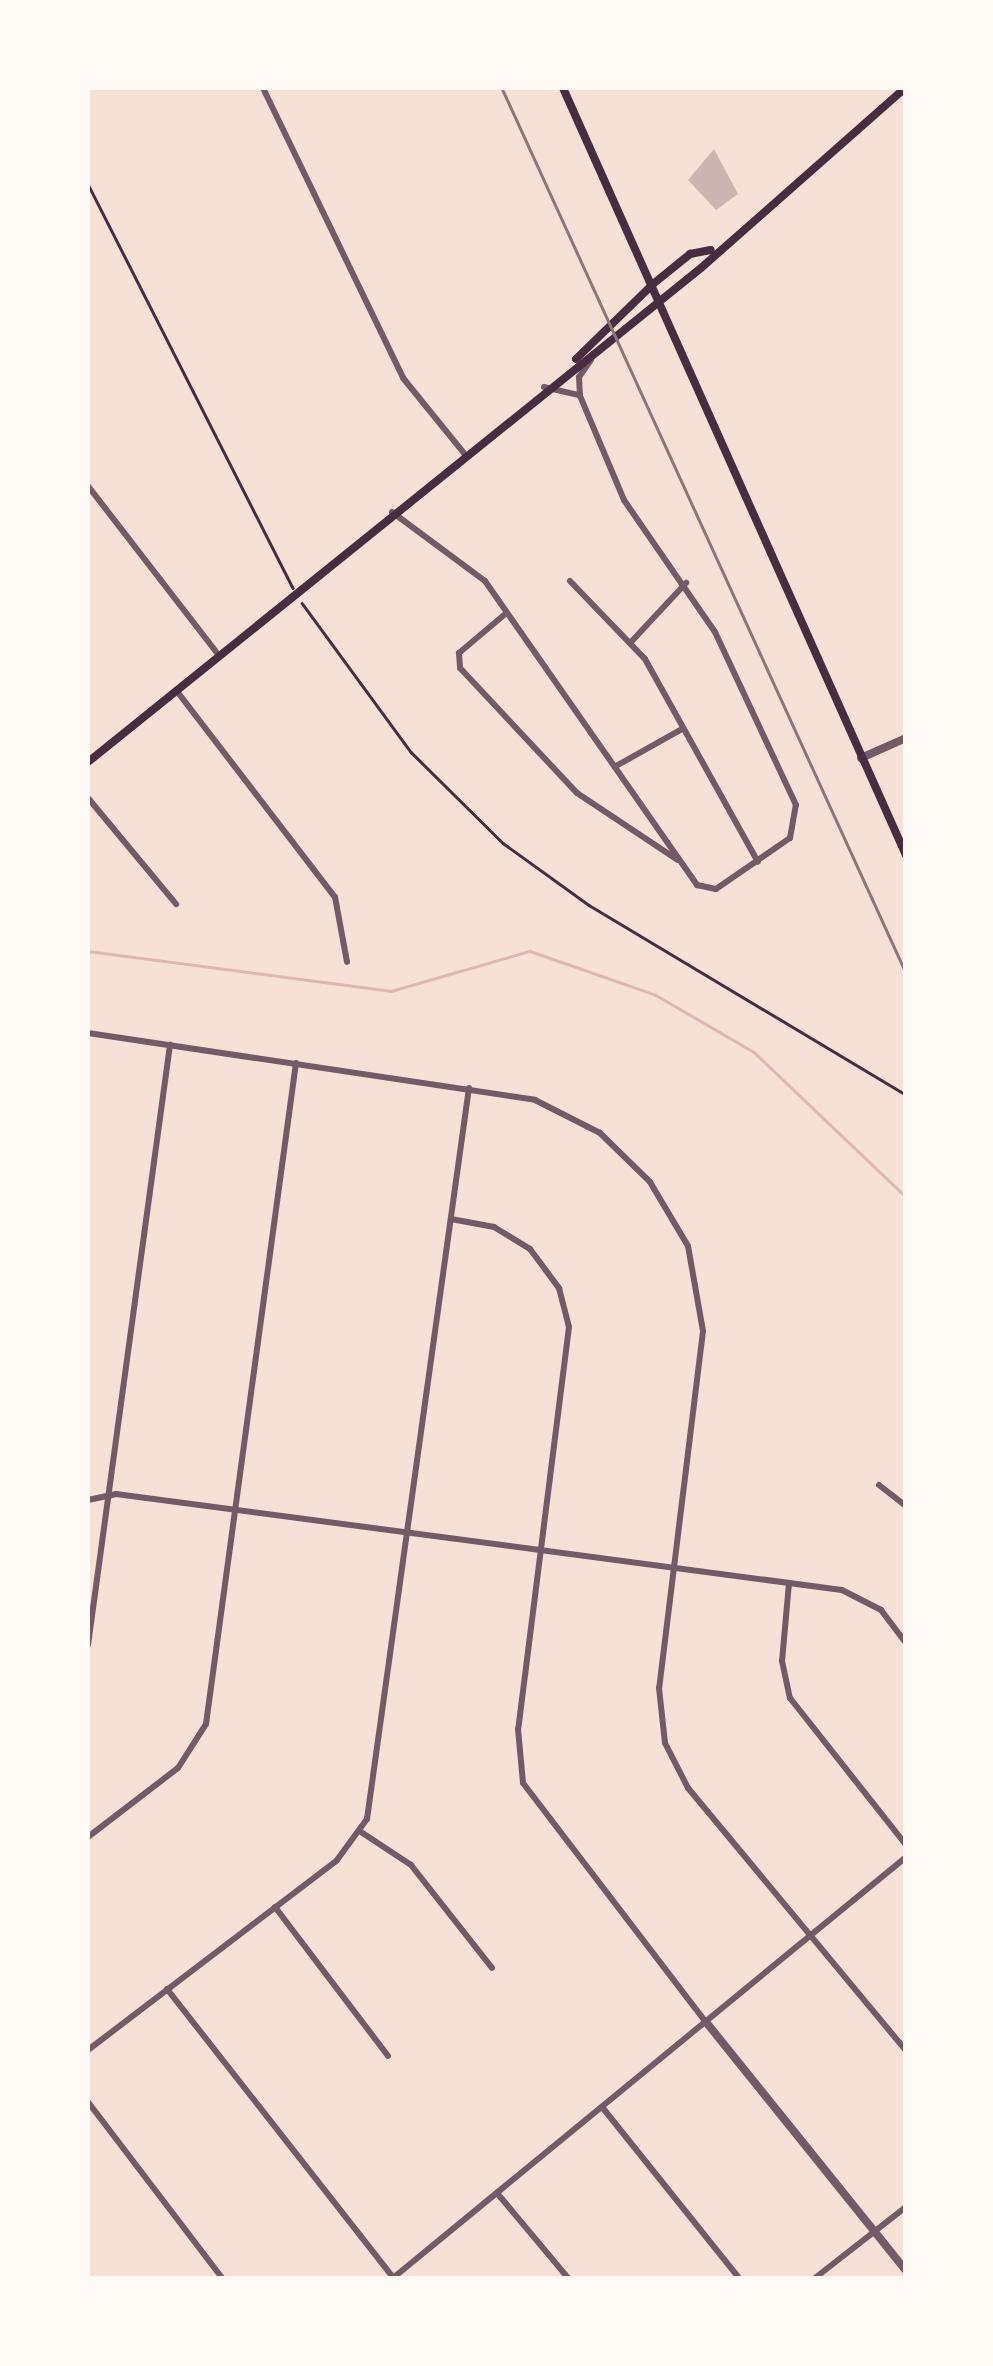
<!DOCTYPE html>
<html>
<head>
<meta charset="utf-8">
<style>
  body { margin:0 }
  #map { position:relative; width:993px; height:2366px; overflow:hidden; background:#f7e1d7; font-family:"Space Grotesk",sans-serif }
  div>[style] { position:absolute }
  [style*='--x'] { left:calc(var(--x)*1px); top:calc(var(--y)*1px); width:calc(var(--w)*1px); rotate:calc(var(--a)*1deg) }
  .stream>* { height:2.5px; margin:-1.25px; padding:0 1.25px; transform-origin:1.25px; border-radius:1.25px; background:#dcb8b0 }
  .building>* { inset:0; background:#ccb4b1 }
  .path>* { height:2.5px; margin:-1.25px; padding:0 1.25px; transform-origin:1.25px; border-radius:1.25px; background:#4a2c40 }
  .minor>* { height:6px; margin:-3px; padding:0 3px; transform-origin:3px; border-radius:3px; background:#755966 }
  .tertiary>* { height:8px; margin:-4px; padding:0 4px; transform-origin:4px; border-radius:4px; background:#755966 }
  .secondary>* { height:8px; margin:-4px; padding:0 4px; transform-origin:4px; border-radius:4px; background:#4a2c40 }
  .rail>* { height:2.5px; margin:-1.25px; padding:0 1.25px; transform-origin:1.25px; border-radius:1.25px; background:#8f747c }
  span { translate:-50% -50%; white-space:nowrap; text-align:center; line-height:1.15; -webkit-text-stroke:9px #fffaf5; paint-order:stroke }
  .frame { position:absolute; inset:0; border:90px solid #fffaf5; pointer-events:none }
</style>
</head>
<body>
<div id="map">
  <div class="stream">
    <div style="--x:88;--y:951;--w:306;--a:7.5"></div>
    <div style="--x:391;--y:991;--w:145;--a:-16.1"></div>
    <div style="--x:530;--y:951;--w:133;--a:19.2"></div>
    <div style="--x:656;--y:995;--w:113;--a:30.2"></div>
    <div style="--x:754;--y:1052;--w:210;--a:43.6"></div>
  </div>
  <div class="building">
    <div style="clip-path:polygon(714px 149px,738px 194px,716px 210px,688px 180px)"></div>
  </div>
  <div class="path">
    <div style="--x:88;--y:184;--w:453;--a:63.1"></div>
    <div style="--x:302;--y:603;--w:185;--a:53.8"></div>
    <div style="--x:411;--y:752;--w:129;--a:44.7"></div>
    <div style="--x:503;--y:843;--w:106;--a:35.8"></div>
    <div style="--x:589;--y:905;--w:370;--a:30.9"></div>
  </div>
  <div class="minor">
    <div style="--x:263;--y:88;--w:322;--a:64.2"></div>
    <div style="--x:403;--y:378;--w:97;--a:50.9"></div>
    <div style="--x:544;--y:387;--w:37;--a:13"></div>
    <div style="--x:88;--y:486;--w:212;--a:52.3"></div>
    <div style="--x:392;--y:512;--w:116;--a:36.6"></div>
    <div style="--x:485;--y:581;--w:371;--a:55.1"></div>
    <div style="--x:697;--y:885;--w:19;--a:12"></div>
    <div style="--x:716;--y:889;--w:90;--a:-34.6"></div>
    <div style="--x:790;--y:838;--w:34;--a:-80"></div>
    <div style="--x:796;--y:805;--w:191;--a:-115.1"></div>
    <div style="--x:715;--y:632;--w:160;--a:-124.6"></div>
    <div style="--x:624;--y:500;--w:113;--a:-112.9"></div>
    <div style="--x:580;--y:396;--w:19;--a:-93"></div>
    <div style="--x:579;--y:377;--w:21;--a:-55"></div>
    <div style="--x:570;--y:581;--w:108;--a:46.1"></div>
    <div style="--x:645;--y:659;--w:232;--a:60.9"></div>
    <div style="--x:504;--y:615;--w:59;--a:139.8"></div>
    <div style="--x:459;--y:653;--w:15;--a:86"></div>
    <div style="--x:460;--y:668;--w:171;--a:46.9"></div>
    <div style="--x:577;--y:793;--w:121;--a:33.6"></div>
    <div style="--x:631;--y:642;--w:81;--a:-47"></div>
    <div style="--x:176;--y:690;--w:261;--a:52.5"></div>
    <div style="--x:335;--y:897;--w:66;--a:79.5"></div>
    <div style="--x:616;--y:766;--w:76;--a:-29.3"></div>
    <div style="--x:88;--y:798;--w:138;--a:50.3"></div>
    <div style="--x:88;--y:1033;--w:452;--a:8.5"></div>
    <div style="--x:535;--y:1100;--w:73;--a:26.9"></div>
    <div style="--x:600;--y:1133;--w:70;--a:44.4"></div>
    <div style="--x:650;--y:1182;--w:74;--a:59.3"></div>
    <div style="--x:688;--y:1246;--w:86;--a:80"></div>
    <div style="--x:703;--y:1331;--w:360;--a:97"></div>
    <div style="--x:659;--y:1688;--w:55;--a:83.8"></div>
    <div style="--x:665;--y:1743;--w:51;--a:62.9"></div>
    <div style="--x:688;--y:1788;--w:342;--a:50.3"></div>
    <div style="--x:451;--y:1219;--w:44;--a:10.5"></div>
    <div style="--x:494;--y:1227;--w:42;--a:31.4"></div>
    <div style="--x:530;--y:1249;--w:49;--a:53.4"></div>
    <div style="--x:559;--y:1288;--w:40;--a:75.6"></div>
    <div style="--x:569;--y:1327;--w:405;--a:97.2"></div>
    <div style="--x:518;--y:1729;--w:54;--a:84.7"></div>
    <div style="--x:523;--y:1783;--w:301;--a:52.6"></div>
    <div style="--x:879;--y:1485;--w:34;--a:38"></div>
    <div style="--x:88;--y:1500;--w:29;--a:-12"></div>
    <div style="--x:116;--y:1494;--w:732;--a:7.53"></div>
    <div style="--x:842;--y:1590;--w:44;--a:27.1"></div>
    <div style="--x:881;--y:1610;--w:41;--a:52.9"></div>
    <div style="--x:789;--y:1583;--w:78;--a:95.1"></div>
    <div style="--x:782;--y:1661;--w:38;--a:78"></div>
    <div style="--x:790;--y:1698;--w:187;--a:51.7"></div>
    <div style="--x:88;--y:1645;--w:606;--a:-82.22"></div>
    <div style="--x:361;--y:1832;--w:60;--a:33.4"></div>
    <div style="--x:411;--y:1865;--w:131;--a:51.8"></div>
    <div style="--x:88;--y:1837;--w:113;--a:-37.5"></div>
    <div style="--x:178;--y:1768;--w:52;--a:-57.5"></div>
    <div style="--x:206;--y:1724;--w:667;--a:-82.25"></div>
    <div style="--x:275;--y:1907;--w:187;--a:52.8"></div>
    <div style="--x:167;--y:1989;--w:367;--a:51.9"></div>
    <div style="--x:88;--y:2050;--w:313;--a:-37.3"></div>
    <div style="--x:337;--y:1860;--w:51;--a:-53.8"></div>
    <div style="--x:367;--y:1819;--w:738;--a:-82.06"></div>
    <div style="--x:88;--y:2102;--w:221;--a:52.7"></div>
    <div style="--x:602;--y:2107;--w:219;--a:51.3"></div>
    <div style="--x:497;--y:2193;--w:111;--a:50.1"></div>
    <div style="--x:393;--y:2278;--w:664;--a:-39.37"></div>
    <div style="--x:815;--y:2278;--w:115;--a:-38"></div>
  </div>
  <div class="tertiary">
    <div style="--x:861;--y:758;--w:49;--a:-24"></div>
    <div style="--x:706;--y:2022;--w:319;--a:51.2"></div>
  </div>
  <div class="secondary">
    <div style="--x:563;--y:88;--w:840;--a:65.91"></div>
    <div style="--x:576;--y:359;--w:107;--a:-44.2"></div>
    <div style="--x:653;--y:284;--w:48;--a:-39"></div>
    <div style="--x:690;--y:254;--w:21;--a:-11"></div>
    <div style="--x:88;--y:762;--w:787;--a:-38.86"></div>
    <div style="--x:701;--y:268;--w:272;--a:-41.4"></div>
  </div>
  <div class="rail">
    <div style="--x:502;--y:88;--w:973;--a:65.46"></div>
  </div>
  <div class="frame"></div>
</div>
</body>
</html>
